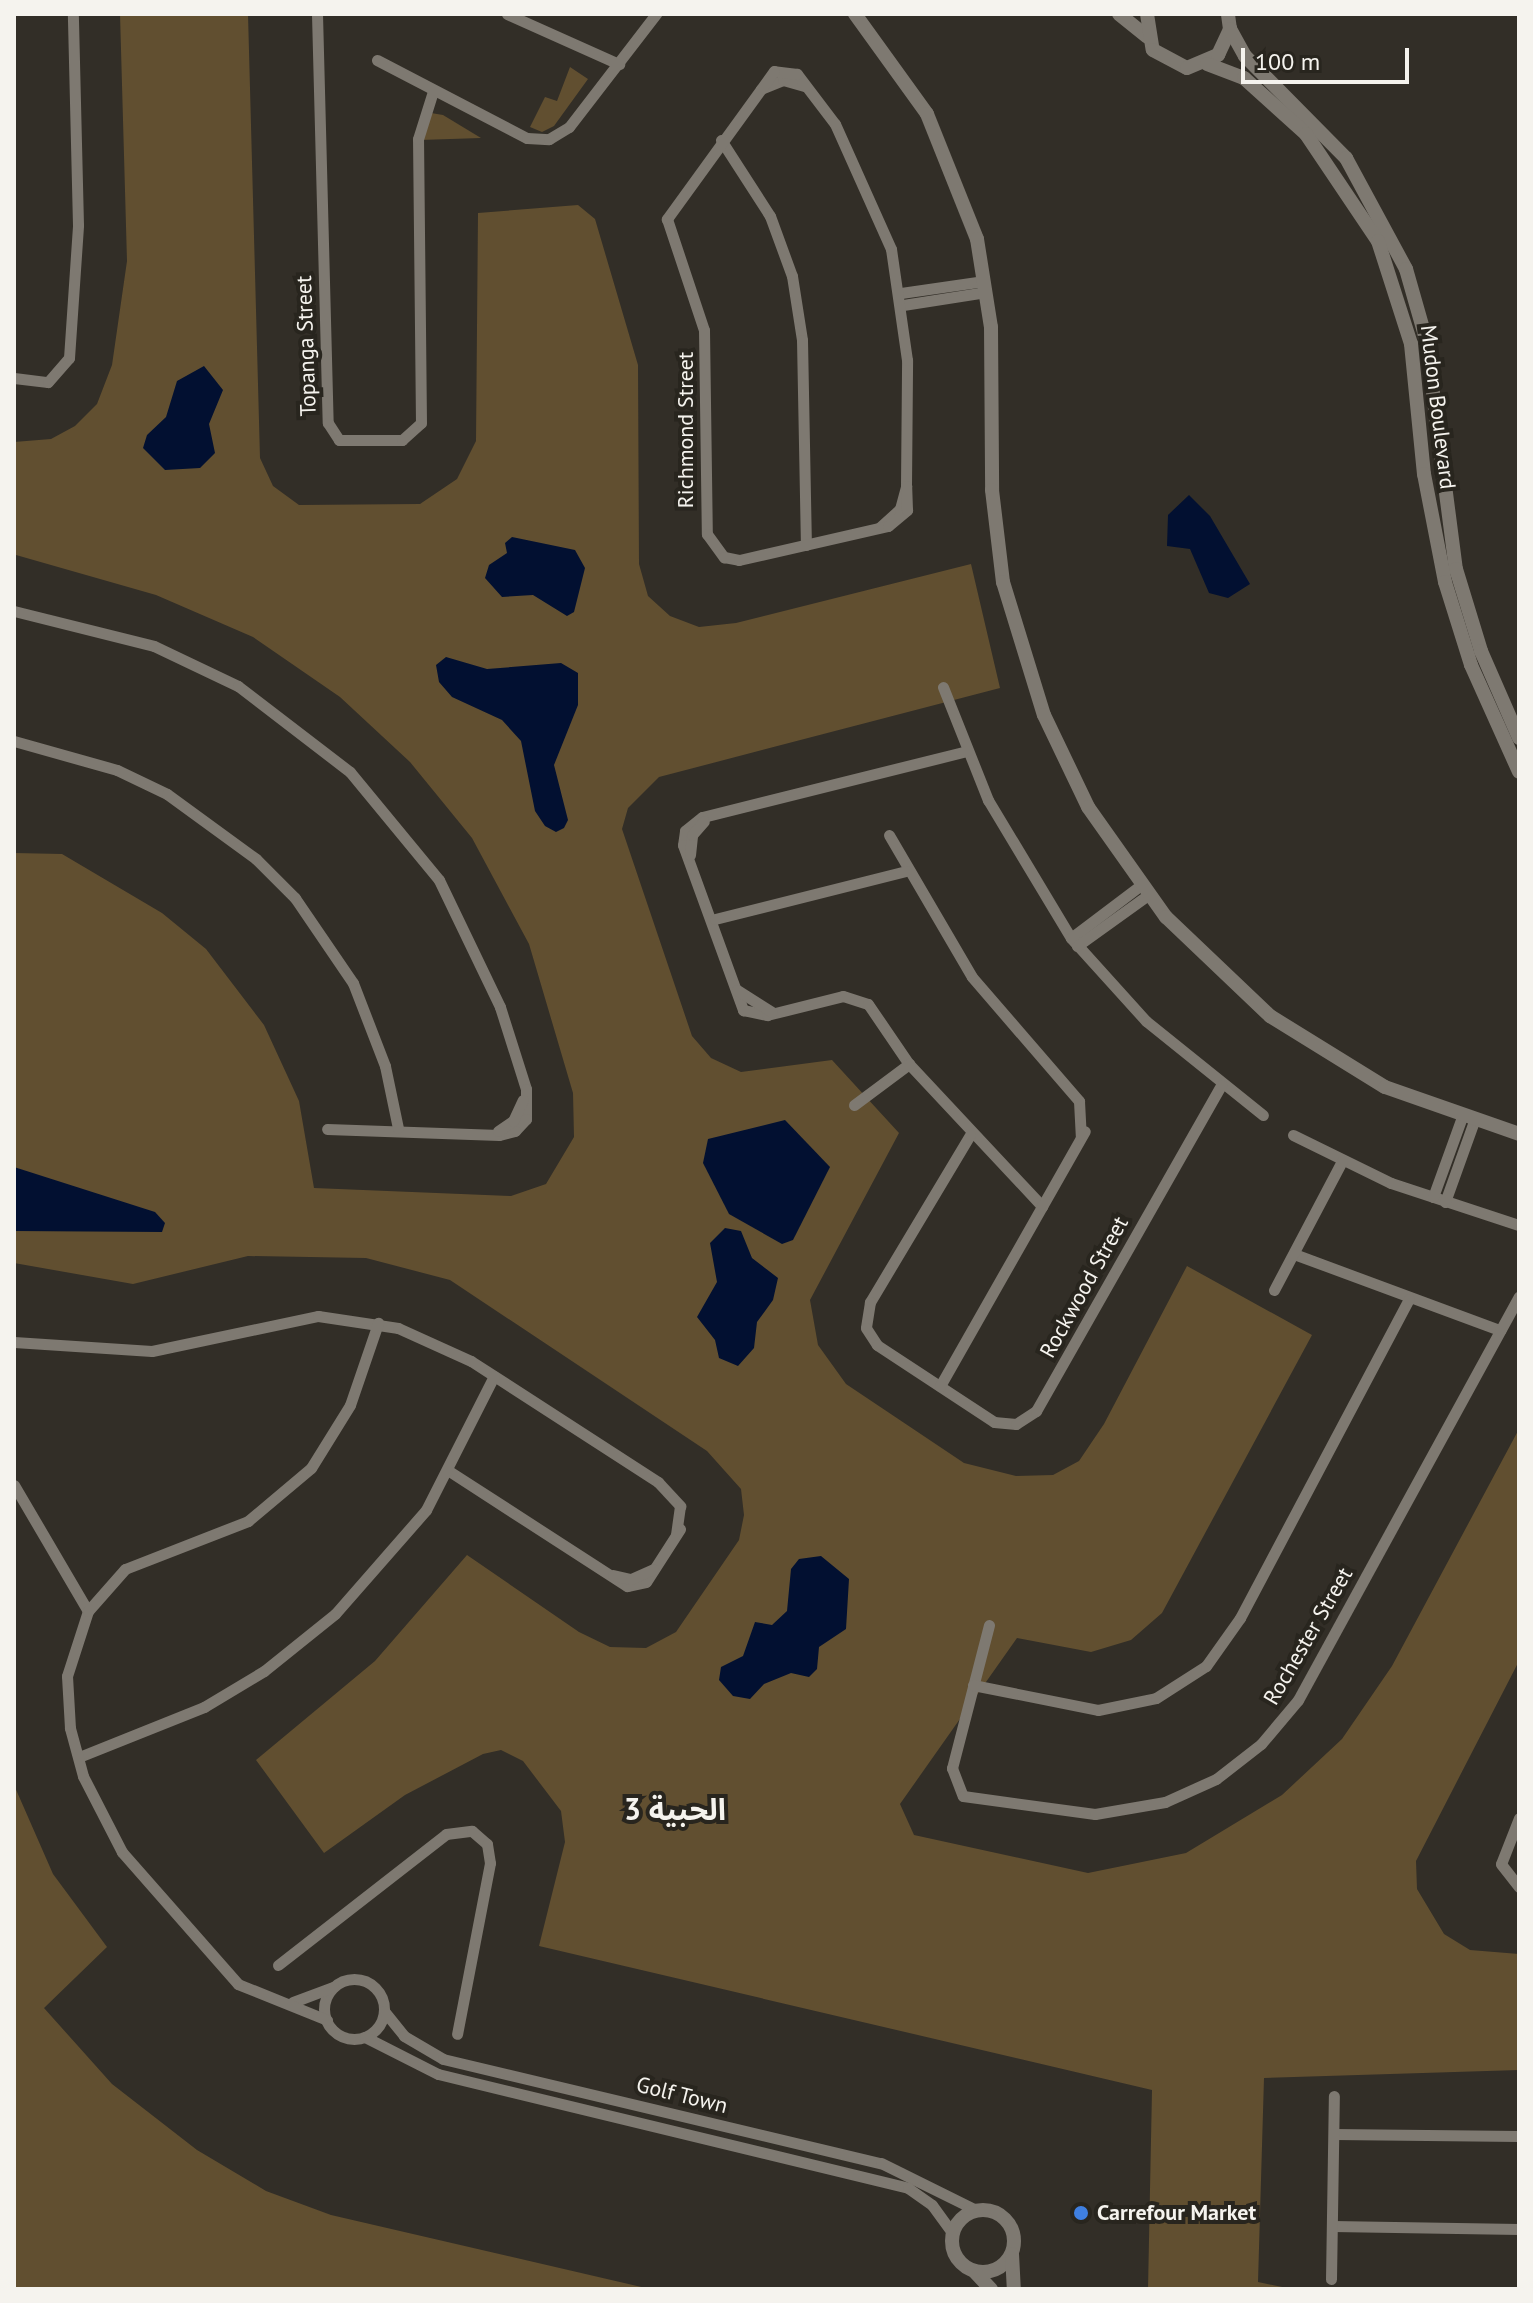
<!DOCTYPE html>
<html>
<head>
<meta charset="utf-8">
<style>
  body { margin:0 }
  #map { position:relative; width:1533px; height:2303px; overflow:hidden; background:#322e27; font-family:"PT Sans","Noto Sans Arabic",sans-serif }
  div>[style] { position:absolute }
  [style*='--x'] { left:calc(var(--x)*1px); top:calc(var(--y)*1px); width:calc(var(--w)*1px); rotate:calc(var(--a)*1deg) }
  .green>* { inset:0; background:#614f30 }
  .water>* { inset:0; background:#021031 }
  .minor>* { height:11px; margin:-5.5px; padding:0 5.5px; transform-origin:5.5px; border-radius:5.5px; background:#7e7971 }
  .minor>.ring { margin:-5.5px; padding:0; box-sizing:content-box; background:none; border:11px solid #7e7971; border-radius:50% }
  .tertiary>* { height:14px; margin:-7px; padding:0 7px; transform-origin:7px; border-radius:7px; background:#7e7971 }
  .tertiary>.ring { margin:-7px; padding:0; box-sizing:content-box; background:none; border:14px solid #7e7971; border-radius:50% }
  .dots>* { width:22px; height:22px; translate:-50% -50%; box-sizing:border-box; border:4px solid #28251e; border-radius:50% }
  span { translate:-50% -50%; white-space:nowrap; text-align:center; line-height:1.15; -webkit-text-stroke:8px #28251e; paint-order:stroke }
  .street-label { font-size:22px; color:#f5f3ee }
  .poi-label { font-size:22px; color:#f5f3ee; font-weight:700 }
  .left { translate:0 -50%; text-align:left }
  .district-label { font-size:30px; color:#f5f3ee; font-weight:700 }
  .frame { position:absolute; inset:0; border:16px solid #f5f3ee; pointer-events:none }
  .scale { position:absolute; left:1241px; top:48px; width:168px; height:36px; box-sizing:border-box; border:4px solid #f5f3ee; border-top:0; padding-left:10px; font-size:24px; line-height:28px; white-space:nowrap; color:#f5f3ee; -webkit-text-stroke:6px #28251e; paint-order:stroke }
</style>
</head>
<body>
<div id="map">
  <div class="green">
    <div style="clip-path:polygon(120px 14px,248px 14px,260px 458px,273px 486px,299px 505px,420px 504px,457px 479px,476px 441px,478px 213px,578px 205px,595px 219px,638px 365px,639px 564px,648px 596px,670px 616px,699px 627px,736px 623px,971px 564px,1000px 688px,659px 777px,628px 808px,622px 829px,692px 1036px,711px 1058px,741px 1072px,832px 1060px,899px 1133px,810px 1300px,818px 1345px,846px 1384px,964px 1463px,1016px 1476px,1053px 1475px,1079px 1461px,1104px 1424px,1187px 1266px,1312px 1335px,1162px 1613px,1131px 1640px,1091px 1652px,1017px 1638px,900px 1804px,914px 1835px,1088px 1873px,1186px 1853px,1282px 1795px,1342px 1739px,1392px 1666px,1519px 1429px,1519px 1661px,1416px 1861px,1417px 1889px,1444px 1934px,1470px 1950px,1519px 1954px,1519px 2070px,1264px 2078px,1258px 2282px,1292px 2289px,1148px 2289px,1152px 2090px,539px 1946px,565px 1842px,561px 1811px,523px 1761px,501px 1750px,483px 1754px,405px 1795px,324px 1853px,256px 1760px,375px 1661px,467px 1555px,579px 1632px,610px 1647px,646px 1648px,676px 1632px,739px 1540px,744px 1515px,741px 1489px,707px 1451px,450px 1280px,366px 1258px,248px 1256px,133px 1284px,14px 1263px,14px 853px,62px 854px,162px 913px,206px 949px,264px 1025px,299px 1101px,314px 1188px,511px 1196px,546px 1184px,574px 1137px,573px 1093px,529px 944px,472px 838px,410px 762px,340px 697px,253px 637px,156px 595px,16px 555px,14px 442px,51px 439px,75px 426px,97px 404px,112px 365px,127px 261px)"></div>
    <div style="clip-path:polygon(570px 67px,588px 79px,554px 126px,542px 132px,530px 127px,545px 97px,557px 101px)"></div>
    <div style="clip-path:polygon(431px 113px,443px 115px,481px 138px,420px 140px)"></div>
    <div style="clip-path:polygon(14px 1785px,53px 1874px,107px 1947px,44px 2008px,112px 2084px,197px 2150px,266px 2191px,331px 2215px,650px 2289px,14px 2289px)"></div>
  </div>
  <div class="water">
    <div style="clip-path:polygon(204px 366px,223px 390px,209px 424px,215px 453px,200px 468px,165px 470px,143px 448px,147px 435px,166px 417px,177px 381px)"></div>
    <div style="clip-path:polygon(1189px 495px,1210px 516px,1250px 584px,1228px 598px,1209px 593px,1190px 549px,1167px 546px,1168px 515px)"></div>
    <div style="clip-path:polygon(512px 537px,575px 550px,585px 568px,574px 612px,567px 616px,533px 595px,502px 597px,485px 578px,489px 565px,507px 553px,505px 543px)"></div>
    <div style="clip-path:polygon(446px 657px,487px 669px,561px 663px,578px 673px,578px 705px,554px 765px,568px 820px,564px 828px,556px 832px,545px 826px,535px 811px,521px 741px,502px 720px,452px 697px,439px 682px,436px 665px)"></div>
    <div style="clip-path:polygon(785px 1120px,830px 1167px,793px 1240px,782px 1244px,729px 1214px,703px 1163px,708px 1139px)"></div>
    <div style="clip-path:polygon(14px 1167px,155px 1212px,165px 1223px,162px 1232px,14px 1231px)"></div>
    <div style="clip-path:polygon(725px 1228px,741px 1231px,752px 1258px,778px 1278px,773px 1300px,757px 1322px,754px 1348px,738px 1366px,719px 1358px,715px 1340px,697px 1317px,717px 1282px,710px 1243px)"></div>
    <div style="clip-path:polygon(821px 1556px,849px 1579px,846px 1629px,819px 1647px,817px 1669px,809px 1677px,791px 1673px,764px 1684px,750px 1699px,733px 1696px,719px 1680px,721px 1667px,743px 1656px,755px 1622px,772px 1625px,787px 1611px,791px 1569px,799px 1559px)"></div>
  </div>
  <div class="minor">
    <div style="--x:317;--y:14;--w:409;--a:88.5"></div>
    <div style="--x:328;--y:423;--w:20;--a:57"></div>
    <div style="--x:339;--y:440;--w:63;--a:0"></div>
    <div style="--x:402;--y:440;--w:25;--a:-42"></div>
    <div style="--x:421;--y:423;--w:284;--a:-90.6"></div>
    <div style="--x:418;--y:139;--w:50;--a:-72.6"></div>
    <div style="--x:507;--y:14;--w:123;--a:24.1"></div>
    <div style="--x:377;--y:60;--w:169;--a:27.5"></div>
    <div style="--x:527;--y:138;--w:22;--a:3"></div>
    <div style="--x:549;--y:139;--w:23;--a:-31"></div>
    <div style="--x:569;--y:127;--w:143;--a:-52.4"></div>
    <div style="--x:761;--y:89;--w:24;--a:-22"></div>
    <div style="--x:783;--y:80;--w:22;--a:16"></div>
    <div style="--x:721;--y:140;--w:90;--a:57.2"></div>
    <div style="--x:770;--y:216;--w:64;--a:69.9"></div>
    <div style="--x:792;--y:276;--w:65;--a:81.1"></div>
    <div style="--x:802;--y:340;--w:205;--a:88.9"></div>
    <div style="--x:901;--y:293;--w:84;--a:-8.2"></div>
    <div style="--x:903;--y:305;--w:84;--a:-8.9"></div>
    <div style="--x:14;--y:378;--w:34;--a:7"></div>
    <div style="--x:48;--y:382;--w:32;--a:-49"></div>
    <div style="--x:69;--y:358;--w:133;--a:-86.1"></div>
    <div style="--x:78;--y:225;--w:211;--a:-91.4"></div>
    <div style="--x:880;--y:527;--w:27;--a:-42"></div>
    <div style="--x:900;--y:509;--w:24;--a:-75"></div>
    <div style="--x:906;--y:486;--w:126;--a:-89.5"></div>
    <div style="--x:907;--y:360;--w:112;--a:-98.2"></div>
    <div style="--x:891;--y:249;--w:137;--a:-114.1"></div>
    <div style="--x:835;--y:124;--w:63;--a:-127.2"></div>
    <div style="--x:797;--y:74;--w:23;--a:-173"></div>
    <div style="--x:774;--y:71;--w:183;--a:125.9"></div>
    <div style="--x:667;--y:219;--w:117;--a:71.6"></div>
    <div style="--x:704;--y:330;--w:204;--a:89.2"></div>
    <div style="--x:707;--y:534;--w:29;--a:54"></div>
    <div style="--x:724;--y:557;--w:15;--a:11"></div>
    <div style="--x:739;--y:560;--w:153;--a:-12.9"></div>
    <div style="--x:888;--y:526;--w:25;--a:-40"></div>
    <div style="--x:907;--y:510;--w:24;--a:-92"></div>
    <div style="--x:14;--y:611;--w:144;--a:14"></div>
    <div style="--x:154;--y:646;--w:93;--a:25.5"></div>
    <div style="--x:238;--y:686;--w:141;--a:37.5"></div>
    <div style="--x:350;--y:772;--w:140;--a:50.5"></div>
    <div style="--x:439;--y:880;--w:141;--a:64.3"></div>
    <div style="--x:500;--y:1007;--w:86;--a:72.4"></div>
    <div style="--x:526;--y:1089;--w:30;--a:90"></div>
    <div style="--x:526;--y:1119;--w:16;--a:133"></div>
    <div style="--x:515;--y:1131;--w:16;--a:166"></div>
    <div style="--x:499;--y:1135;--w:172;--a:-178"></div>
    <div style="--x:943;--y:687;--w:122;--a:68.3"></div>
    <div style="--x:988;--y:800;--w:161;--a:59"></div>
    <div style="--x:1071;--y:938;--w:112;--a:47.9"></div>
    <div style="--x:1146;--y:1021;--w:150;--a:38.8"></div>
    <div style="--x:14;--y:741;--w:107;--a:15.7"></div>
    <div style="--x:117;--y:770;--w:55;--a:25.6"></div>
    <div style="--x:167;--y:794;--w:110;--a:36.1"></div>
    <div style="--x:256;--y:859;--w:55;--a:45"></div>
    <div style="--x:295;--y:898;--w:103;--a:55.7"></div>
    <div style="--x:353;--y:983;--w:89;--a:68.9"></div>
    <div style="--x:385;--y:1066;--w:63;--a:78.2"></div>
    <div style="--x:967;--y:751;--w:273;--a:166"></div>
    <div style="--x:702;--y:817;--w:22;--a:141"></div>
    <div style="--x:685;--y:831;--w:14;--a:98"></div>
    <div style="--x:683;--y:845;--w:176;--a:70"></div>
    <div style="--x:743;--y:1010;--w:25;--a:12"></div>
    <div style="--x:767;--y:1015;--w:78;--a:-14"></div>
    <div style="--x:843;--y:996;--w:26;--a:18"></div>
    <div style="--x:868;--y:1004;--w:73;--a:55.7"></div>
    <div style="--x:909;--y:1064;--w:195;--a:46.9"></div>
    <div style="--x:889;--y:835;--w:164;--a:59.7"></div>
    <div style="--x:972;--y:977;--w:164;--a:49.2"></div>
    <div style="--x:1079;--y:1101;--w:36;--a:87"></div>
    <div style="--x:690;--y:855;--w:20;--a:-84"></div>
    <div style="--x:692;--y:835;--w:18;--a:-49"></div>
    <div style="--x:715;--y:919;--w:197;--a:-14.1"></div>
    <div style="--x:1071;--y:938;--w:88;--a:-37.1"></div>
    <div style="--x:1077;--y:946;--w:87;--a:-35.7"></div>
    <div style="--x:737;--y:990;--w:41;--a:32.2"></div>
    <div style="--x:854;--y:1105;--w:69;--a:-36.7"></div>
    <div style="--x:498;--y:1131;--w:18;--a:-34"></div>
    <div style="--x:513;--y:1121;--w:23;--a:-65"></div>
    <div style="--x:970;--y:1135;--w:195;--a:120.9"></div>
    <div style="--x:870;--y:1302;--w:26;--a:99"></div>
    <div style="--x:866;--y:1328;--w:20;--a:57"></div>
    <div style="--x:877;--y:1345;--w:140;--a:33.3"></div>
    <div style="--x:994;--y:1422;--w:22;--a:5"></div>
    <div style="--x:1016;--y:1424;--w:24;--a:-33"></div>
    <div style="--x:1036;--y:1411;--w:375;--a:-60.4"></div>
    <div style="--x:1293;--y:1135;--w:109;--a:26.1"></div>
    <div style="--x:1391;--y:1183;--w:135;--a:18.2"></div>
    <div style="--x:1433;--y:1197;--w:85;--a:-70.1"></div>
    <div style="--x:1445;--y:1202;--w:86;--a:-70.3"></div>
    <div style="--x:1294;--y:1254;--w:220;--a:20.3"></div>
    <div style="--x:1274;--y:1290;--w:146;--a:-62.2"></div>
    <div style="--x:14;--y:1342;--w:138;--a:3.7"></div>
    <div style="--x:152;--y:1351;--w:170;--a:-11.9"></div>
    <div style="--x:318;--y:1316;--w:81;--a:8.5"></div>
    <div style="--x:398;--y:1328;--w:80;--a:24.3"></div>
    <div style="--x:471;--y:1361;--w:223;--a:32.9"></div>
    <div style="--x:658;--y:1482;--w:33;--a:47"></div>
    <div style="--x:680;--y:1506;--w:28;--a:98"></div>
    <div style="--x:940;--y:1386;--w:293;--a:-60.4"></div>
    <div style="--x:449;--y:1471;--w:212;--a:32.9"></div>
    <div style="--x:627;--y:1586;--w:19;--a:-12"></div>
    <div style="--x:646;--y:1582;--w:63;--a:-57.3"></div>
    <div style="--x:14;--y:1485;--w:146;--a:59.6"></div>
    <div style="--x:613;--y:1575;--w:18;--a:13"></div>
    <div style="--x:631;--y:1579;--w:24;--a:-24"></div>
    <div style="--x:989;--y:1625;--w:148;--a:104.5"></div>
    <div style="--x:952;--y:1768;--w:30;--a:69"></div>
    <div style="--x:963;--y:1796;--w:133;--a:7.8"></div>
    <div style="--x:1095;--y:1814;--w:71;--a:-9.7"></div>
    <div style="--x:1165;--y:1802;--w:56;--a:-24.3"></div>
    <div style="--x:1216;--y:1779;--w:57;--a:-37.9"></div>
    <div style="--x:1261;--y:1744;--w:57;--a:-49.9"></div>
    <div style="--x:1298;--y:1700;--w:460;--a:-61.3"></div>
    <div style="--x:973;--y:1685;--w:127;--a:11.3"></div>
    <div style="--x:1098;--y:1710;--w:59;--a:-11.7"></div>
    <div style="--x:1156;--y:1698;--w:59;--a:-32.6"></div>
    <div style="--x:1206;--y:1666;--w:59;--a:-54.7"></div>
    <div style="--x:1240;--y:1618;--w:361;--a:-62.1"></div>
    <div style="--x:79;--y:1757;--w:135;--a:-21.8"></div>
    <div style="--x:204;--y:1707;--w:70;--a:-31"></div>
    <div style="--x:264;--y:1671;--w:91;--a:-38.8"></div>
    <div style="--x:335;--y:1614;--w:138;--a:-48.8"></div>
    <div style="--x:426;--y:1510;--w:150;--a:-63.1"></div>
    <div style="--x:1519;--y:1818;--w:49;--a:111.4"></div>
    <div style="--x:1501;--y:1864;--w:29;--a:52"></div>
    <div style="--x:278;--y:1965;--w:213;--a:-37.9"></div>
    <div style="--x:446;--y:1834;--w:26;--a:-7"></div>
    <div style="--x:472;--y:1831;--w:20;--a:41"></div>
    <div style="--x:487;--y:1844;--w:19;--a:81"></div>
    <div style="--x:490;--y:1863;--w:174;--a:100.9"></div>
    <div class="ring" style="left:324px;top:1979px;width:49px;height:49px"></div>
    <div style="--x:293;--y:2002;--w:43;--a:-20.6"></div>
    <div style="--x:384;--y:2011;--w:32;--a:51"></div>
    <div style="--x:404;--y:2036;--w:45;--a:30.5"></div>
    <div style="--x:443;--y:2059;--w:450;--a:13.4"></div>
    <div style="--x:881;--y:2163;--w:108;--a:26.3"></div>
    <div style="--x:327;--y:2020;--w:96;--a:-158"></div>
    <div style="--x:238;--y:1984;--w:176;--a:-131.3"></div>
    <div style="--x:122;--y:1852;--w:85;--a:-117.2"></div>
    <div style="--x:83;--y:1776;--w:50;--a:-105.2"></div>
    <div style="--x:70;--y:1728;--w:52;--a:-93.3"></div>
    <div style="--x:67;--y:1676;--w:68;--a:-72.1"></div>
    <div style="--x:88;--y:1611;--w:56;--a:-48.6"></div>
    <div style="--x:125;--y:1569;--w:132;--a:-21.3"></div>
    <div style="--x:248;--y:1521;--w:82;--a:-40.1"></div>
    <div style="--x:311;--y:1468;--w:74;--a:-58.2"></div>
    <div style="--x:350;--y:1405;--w:87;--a:-71.1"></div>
    <div style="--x:365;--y:2037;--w:82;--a:26.9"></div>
    <div style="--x:438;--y:2074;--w:484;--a:13.6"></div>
    <div style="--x:908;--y:2188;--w:29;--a:35"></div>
    <div style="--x:932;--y:2205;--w:36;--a:54"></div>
    <div style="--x:1334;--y:2134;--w:185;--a:0.6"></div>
    <div style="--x:1332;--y:2226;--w:187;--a:0.9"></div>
    <div style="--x:1331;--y:2279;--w:183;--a:-89.1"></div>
  </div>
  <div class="tertiary">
    <div style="--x:855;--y:14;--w:123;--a:54.2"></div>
    <div style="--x:927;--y:114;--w:135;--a:68.2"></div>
    <div style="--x:977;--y:239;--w:89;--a:81"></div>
    <div style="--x:991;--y:327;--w:163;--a:89.6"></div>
    <div style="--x:992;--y:490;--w:93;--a:83.2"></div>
    <div style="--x:1003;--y:582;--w:139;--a:72.9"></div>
    <div style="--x:1044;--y:715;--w:102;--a:64.4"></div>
    <div style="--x:1088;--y:807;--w:135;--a:54.7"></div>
    <div style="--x:1166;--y:917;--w:144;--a:43.6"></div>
    <div style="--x:1270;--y:1016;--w:135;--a:31.7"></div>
    <div style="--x:1385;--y:1087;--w:142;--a:19.3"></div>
    <div style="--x:1119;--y:14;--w:36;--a:39"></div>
    <div style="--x:1147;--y:14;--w:36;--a:81"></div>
    <div style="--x:1153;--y:50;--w:38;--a:28"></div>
    <div style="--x:1187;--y:68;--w:34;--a:-23"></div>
    <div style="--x:1218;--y:55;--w:29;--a:-65"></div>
    <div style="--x:1230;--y:29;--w:15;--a:-98"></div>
    <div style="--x:1230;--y:29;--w:31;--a:61"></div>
    <div style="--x:1245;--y:56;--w:144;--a:45.3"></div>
    <div style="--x:1346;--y:158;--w:126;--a:61.6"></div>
    <div style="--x:1406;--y:269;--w:73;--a:74.1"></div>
    <div style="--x:1426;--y:339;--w:232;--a:82.6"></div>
    <div style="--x:1456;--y:569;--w:86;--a:73"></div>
    <div style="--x:1481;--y:651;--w:95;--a:66.4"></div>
    <div style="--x:1207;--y:64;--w:40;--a:21"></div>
    <div style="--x:1244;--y:78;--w:84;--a:42.1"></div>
    <div style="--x:1306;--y:134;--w:129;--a:56.1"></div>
    <div style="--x:1378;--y:241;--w:108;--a:72.2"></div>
    <div style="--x:1411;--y:344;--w:131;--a:84.3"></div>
    <div style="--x:1424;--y:474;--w:110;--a:79"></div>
    <div style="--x:1445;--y:582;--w:87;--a:72.6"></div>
    <div style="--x:1471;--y:665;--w:117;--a:65.8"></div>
    <div class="ring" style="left:952px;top:2210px;width:48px;height:48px"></div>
    <div style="--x:1012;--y:2254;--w:35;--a:87"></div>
    <div style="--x:974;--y:2271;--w:25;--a:47"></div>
  </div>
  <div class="dots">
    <div style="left:1081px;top:2213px;background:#3f7fe0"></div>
  </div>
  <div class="street-label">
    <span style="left:306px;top:346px;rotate:-92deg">Topanga Street</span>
    <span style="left:1438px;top:407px;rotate:83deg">Mudon Boulevard</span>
    <span style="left:686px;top:430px;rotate:-90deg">Richmond Street</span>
    <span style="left:1084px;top:1287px;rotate:-61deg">Rockwood Street</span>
    <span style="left:1308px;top:1636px;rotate:-60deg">Rochester Street</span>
    <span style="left:682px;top:2095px;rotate:14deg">Golf Town</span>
  </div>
  <div class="poi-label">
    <span class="left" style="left:1097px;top:2213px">Carrefour Market</span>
  </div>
  <div class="district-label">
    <span style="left:675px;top:1809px">الحبية 3</span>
  </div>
  <div class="frame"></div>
  <div class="scale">100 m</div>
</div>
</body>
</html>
